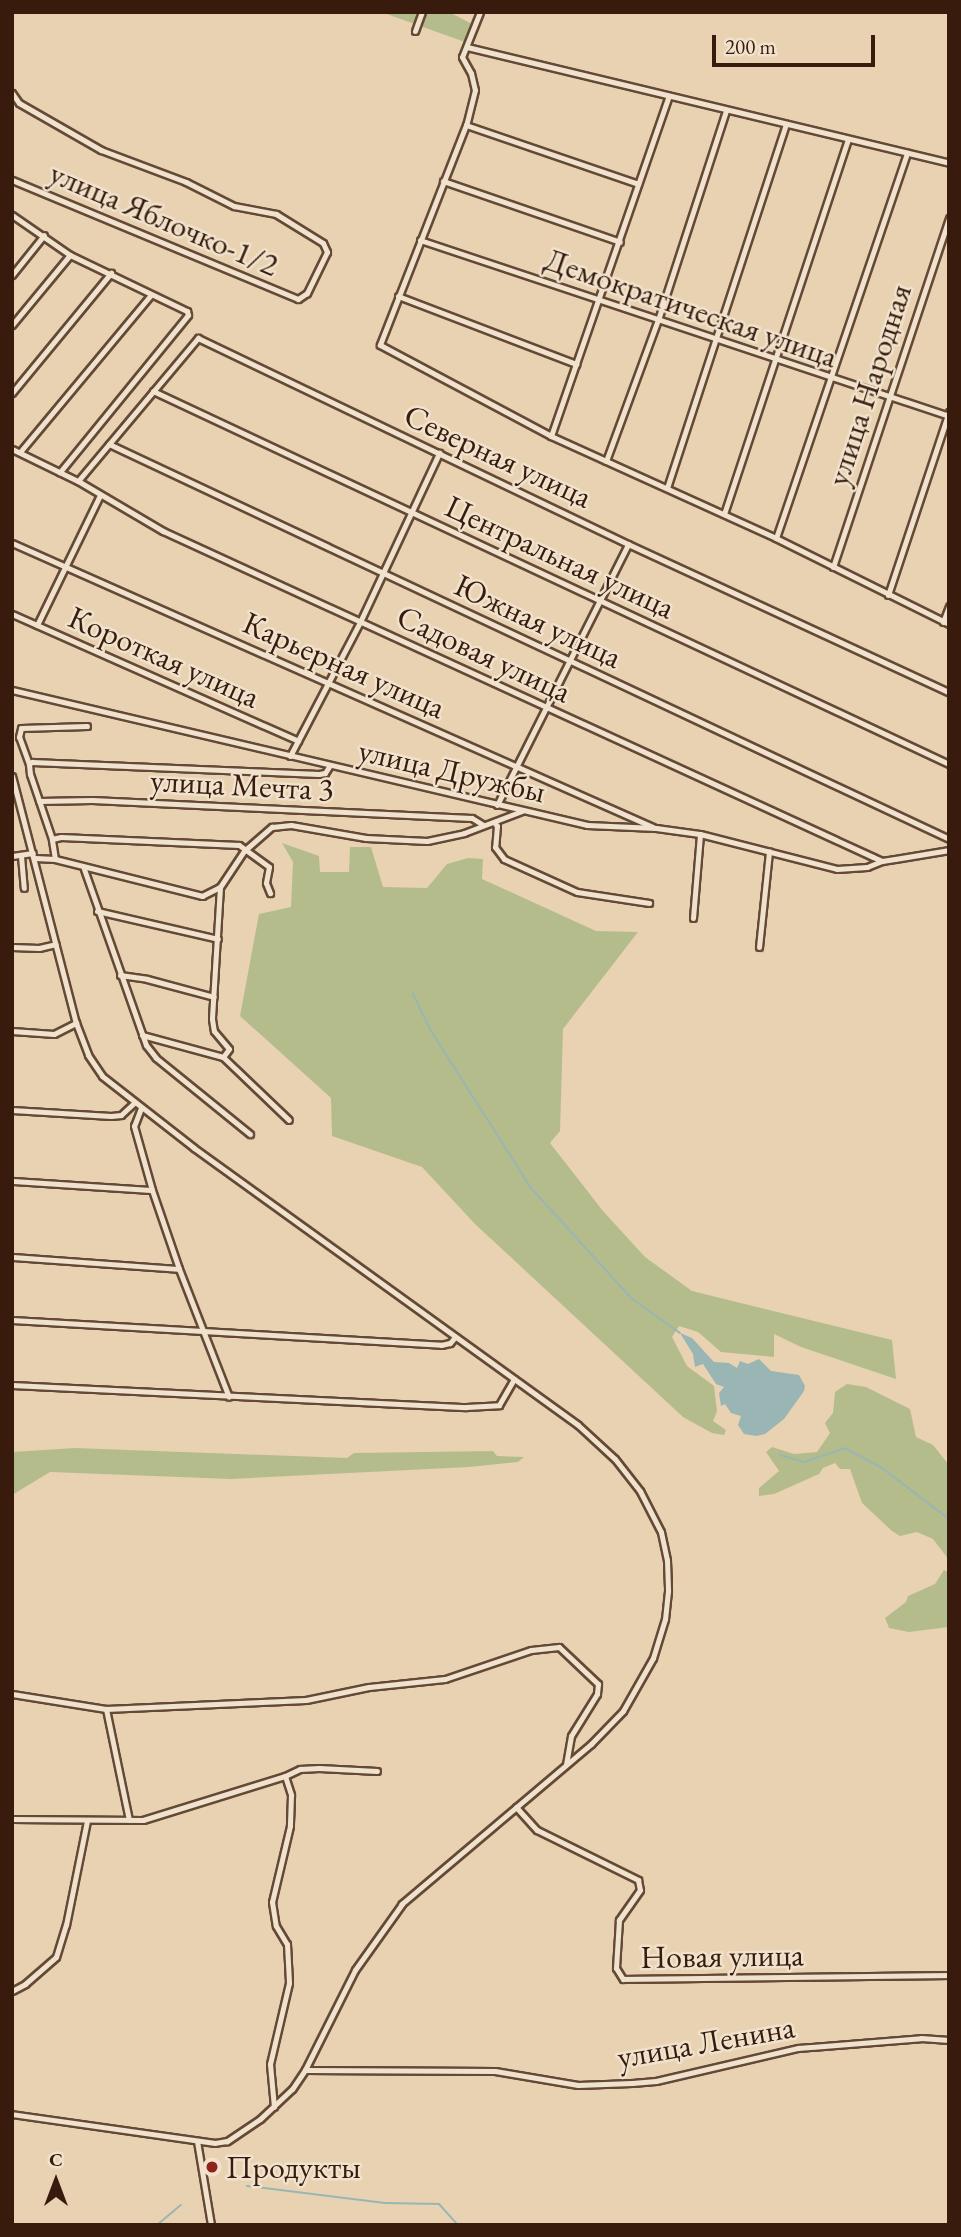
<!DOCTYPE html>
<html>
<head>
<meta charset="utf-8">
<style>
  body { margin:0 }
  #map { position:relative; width:961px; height:2237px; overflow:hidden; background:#e8d2b2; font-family:"EB Garamond",serif }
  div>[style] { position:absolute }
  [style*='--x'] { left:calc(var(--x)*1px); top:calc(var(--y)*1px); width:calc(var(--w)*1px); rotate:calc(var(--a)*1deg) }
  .green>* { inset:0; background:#b5bc8c }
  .water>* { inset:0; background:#99b6b4 }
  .stream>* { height:2px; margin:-1px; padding:0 1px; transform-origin:1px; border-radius:1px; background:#99b6b4 }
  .roads { filter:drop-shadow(2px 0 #644936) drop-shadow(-2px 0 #644936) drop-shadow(0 2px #644936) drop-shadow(0 -2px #644936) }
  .minor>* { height:5px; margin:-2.5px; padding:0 2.5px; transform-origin:2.5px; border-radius:2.5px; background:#f0e2cd }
  .dots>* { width:19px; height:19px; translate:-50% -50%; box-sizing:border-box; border:4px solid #f0e2cd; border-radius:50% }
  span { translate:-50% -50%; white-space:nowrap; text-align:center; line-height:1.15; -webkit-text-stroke:5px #f0e2cd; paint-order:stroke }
  .street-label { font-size:32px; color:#381b0c }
  .poi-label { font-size:32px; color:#381b0c }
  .left { translate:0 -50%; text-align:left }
  .frame { position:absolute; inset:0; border:14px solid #381b0c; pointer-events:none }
  .north { position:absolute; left:21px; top:2146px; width:70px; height:70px; -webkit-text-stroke:5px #f0e2cd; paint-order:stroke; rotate:0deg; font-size:19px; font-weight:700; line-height:28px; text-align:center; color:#381b0c }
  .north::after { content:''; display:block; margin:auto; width:24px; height:32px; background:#381b0c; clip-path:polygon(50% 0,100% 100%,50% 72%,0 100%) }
  .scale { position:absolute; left:712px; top:35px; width:163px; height:32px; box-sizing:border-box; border:4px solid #381b0c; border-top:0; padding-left:9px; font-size:21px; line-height:24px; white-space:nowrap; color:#381b0c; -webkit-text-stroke:5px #f0e2cd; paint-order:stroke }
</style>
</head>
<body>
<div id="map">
  <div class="green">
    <div style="clip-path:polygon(381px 12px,449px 12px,472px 24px,465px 42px)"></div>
    <div style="clip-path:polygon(282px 843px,319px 856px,320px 872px,349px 872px,350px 847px,371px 847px,383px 887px,427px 888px,447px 864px,468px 858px,483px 859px,482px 879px,596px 931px,638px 932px,563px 1029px,560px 1131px,550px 1143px,603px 1211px,645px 1257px,692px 1291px,892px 1340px,896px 1379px,801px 1347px,774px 1334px,774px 1357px,721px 1352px,698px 1332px,679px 1326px,672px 1337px,687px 1366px,714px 1386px,717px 1411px,713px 1421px,726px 1430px,724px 1435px,712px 1433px,683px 1417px,475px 1224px,422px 1167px,332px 1136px,331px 1098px,240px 1016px,259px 914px,291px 907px,293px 862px)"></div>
    <div style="clip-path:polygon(847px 1384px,866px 1387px,910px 1409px,916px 1437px,933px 1445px,949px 1465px,949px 1560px,933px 1539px,917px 1532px,900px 1536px,892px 1531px,862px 1503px,850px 1469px,840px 1469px,835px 1463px,823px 1468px,819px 1474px,774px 1494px,759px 1496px,759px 1488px,779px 1471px,766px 1452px,772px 1447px,794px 1454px,817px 1452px,830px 1433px,825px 1423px,833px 1413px,835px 1392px)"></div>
    <div style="clip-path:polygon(75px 1448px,347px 1458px,354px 1453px,493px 1451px,497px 1456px,524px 1457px,518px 1462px,469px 1467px,231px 1479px,50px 1472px,12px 1495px,12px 1452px)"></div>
    <div style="clip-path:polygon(944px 1570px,949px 1573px,949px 1627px,909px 1632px,889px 1628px,885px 1618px,906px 1602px,908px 1596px,935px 1584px)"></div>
  </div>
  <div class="water">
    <div style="clip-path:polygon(680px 1333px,692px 1338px,714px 1362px,729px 1363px,737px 1368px,740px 1361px,748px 1364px,759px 1359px,771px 1371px,799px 1375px,805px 1386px,804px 1391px,784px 1419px,765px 1434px,756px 1436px,744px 1434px,738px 1425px,741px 1416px,731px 1413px,725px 1404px,721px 1406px,719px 1393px,724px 1387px,716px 1384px,703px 1364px,695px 1367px,693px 1354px)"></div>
  </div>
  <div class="stream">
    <div style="--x:413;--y:994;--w:41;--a:64.1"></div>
    <div style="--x:431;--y:1031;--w:186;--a:57.5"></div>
    <div style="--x:531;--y:1188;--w:149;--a:47.7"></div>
    <div style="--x:631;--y:1298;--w:60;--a:35.5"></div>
    <div style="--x:780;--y:1455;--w:25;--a:16"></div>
    <div style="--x:804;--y:1462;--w:43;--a:-18.9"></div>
    <div style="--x:845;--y:1448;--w:42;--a:28.4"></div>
    <div style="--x:882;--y:1468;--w:84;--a:37.3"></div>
    <div style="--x:247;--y:2186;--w:139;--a:7"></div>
    <div style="--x:385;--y:2203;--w:54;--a:1.1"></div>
    <div style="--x:439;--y:2204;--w:28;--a:48"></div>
    <div style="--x:157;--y:2225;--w:31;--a:-40"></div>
  </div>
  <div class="roads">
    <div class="minor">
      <div style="--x:480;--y:12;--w:48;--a:111.8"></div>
      <div style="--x:462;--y:57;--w:18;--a:61"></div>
      <div style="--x:471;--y:73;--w:17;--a:77"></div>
      <div style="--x:475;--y:90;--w:36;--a:104"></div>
      <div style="--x:466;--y:125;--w:236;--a:111.4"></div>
      <div style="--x:380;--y:345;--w:194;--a:28"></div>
      <div style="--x:551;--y:436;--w:247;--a:24.4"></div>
      <div style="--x:776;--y:538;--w:193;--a:26.4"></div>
      <div style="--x:415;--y:31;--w:20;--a:-70"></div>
      <div style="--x:467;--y:47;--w:496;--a:13.5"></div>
      <div style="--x:12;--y:93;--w:12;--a:55"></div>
      <div style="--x:19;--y:103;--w:95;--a:29.8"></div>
      <div style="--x:101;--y:150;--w:91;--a:20.6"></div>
      <div style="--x:186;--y:182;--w:54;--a:26.6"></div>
      <div style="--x:234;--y:206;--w:43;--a:10.8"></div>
      <div style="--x:276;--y:214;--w:55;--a:31.7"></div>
      <div style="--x:323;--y:243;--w:10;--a:66"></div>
      <div style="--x:327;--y:252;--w:46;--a:116"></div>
      <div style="--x:307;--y:293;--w:11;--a:146"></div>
      <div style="--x:298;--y:299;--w:310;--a:-157.4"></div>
      <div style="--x:466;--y:125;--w:182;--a:18.9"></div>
      <div style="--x:443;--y:181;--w:187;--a:19"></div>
      <div style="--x:12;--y:215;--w:70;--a:34.6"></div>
      <div style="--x:70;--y:255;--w:130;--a:25.6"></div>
      <div style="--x:187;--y:311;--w:4;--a:76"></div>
      <div style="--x:188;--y:315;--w:203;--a:129.2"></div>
      <div style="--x:420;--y:240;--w:558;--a:18.4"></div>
      <div style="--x:12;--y:275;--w:51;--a:-51.3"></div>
      <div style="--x:398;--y:296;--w:191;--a:20.9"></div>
      <div style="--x:12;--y:325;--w:91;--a:-50.4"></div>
      <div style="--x:153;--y:391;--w:879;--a:25.11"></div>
      <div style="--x:12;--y:393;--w:156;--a:-50.5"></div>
      <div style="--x:551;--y:436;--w:360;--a:-70.9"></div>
      <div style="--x:109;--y:444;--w:928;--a:25.18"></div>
      <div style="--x:12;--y:449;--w:73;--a:25.9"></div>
      <div style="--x:78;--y:481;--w:99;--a:30.5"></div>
      <div style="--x:163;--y:531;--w:781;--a:24.66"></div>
      <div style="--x:873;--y:857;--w:10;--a:24"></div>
      <div style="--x:882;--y:861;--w:13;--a:-9"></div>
      <div style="--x:895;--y:859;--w:55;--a:-9.5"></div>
      <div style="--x:20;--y:452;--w:204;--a:-50.2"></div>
      <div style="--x:606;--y:461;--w:150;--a:-69.8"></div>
      <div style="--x:658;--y:320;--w:220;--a:-72"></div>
      <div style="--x:78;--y:481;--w:187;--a:-50"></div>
      <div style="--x:198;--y:338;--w:477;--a:25.6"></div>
      <div style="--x:628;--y:544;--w:353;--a:24.8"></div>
      <div style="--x:667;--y:488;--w:383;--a:-71.9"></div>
      <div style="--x:724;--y:514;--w:394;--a:-71.7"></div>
      <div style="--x:776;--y:538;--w:407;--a:-71.2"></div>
      <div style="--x:12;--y:543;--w:701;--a:23.9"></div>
      <div style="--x:833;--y:567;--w:368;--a:-71.6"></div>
      <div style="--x:888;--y:595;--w:193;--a:-71.6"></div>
      <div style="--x:12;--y:614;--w:313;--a:23.9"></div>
      <div style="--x:943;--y:622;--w:17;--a:-69"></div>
      <div style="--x:37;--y:625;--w:144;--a:-64.1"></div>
      <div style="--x:12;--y:690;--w:591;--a:13.21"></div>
      <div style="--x:587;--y:825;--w:69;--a:2.5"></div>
      <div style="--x:656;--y:828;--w:44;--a:7.8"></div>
      <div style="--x:700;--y:834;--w:141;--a:14.3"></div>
      <div style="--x:837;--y:869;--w:30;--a:-4"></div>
      <div style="--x:867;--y:867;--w:16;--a:-22"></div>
      <div style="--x:290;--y:756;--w:151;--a:-62.4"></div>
      <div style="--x:360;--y:622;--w:187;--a:-64.9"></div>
      <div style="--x:29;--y:764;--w:29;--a:-110"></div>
      <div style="--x:19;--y:737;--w:9;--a:-77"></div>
      <div style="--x:21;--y:728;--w:66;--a:-1.7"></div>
      <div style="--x:12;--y:776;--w:255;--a:75.5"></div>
      <div style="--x:76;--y:1023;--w:34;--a:69"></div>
      <div style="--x:88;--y:1055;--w:25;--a:56"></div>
      <div style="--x:102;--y:1076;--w:117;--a:38"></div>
      <div style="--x:194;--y:1148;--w:473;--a:35.8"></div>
      <div style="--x:578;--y:1425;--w:50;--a:42.6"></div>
      <div style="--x:615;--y:1459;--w:41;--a:52"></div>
      <div style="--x:640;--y:1491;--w:46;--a:62.9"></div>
      <div style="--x:661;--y:1532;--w:29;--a:78"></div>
      <div style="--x:667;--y:1560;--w:31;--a:88"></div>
      <div style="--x:668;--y:1591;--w:28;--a:96"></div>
      <div style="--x:665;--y:1619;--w:41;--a:107.1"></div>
      <div style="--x:653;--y:1658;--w:61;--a:119.5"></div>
      <div style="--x:623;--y:1711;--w:46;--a:134.1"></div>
      <div style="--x:591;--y:1744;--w:248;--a:139.8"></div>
      <div style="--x:402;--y:1904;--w:81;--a:125.5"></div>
      <div style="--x:355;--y:1970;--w:112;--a:116.6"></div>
      <div style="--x:305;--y:2070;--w:23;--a:124"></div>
      <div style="--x:292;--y:2089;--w:44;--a:136.8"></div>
      <div style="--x:260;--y:2119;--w:40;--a:146"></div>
      <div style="--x:227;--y:2141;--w:12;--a:171"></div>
      <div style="--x:215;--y:2143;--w:205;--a:-171.9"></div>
      <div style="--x:39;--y:801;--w:53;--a:-1.1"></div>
      <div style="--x:92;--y:800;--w:380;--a:2.7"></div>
      <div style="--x:472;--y:818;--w:13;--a:32"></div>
      <div style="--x:497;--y:805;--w:292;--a:-63.3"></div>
      <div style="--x:494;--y:822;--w:5;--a:53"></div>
      <div style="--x:497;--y:826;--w:21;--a:95"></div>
      <div style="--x:495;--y:847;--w:15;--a:53"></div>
      <div style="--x:504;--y:859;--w:80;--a:24.3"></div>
      <div style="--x:577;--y:892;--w:73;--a:8.7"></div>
      <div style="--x:52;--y:839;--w:9;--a:-13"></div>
      <div style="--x:61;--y:837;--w:178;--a:2.6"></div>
      <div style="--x:239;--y:845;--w:37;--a:36"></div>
      <div style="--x:269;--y:867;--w:16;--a:101"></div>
      <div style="--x:266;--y:883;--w:11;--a:68"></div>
      <div style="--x:12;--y:856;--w:21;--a:-8"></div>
      <div style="--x:21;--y:856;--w:32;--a:85"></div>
      <div style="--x:35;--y:858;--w:20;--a:3"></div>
      <div style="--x:55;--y:859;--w:152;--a:14.1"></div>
      <div style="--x:202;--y:896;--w:20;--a:-27"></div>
      <div style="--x:220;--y:887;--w:43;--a:-56.3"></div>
      <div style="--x:244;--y:851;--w:37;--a:-41"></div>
      <div style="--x:272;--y:827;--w:19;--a:-6"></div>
      <div style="--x:291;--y:825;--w:76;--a:9.8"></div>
      <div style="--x:366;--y:838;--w:61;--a:2.8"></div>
      <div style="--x:427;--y:841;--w:38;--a:-12"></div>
      <div style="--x:464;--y:833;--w:62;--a:-20.8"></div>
      <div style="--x:55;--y:859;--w:20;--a:-99"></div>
      <div style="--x:52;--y:839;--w:69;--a:-108.7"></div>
      <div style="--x:30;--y:774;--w:10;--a:-96"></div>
      <div style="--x:29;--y:764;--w:4;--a:-34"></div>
      <div style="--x:32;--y:762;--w:287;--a:2.4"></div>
      <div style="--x:319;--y:774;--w:6;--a:-9"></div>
      <div style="--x:325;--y:773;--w:9;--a:-58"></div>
      <div style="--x:84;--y:869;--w:187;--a:70.6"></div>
      <div style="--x:146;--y:1045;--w:16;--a:52"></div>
      <div style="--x:156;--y:1058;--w:121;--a:39"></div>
      <div style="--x:220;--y:887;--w:132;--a:93.5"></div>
      <div style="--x:212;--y:1019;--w:12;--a:81"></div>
      <div style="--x:214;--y:1031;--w:23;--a:50"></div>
      <div style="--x:229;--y:1049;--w:10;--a:127"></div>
      <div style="--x:97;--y:911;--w:124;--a:13"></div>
      <div style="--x:693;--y:918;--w:84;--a:-85.2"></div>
      <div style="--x:12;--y:947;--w:27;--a:2"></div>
      <div style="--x:39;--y:948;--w:17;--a:-13"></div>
      <div style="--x:759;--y:947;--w:96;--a:-84"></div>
      <div style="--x:120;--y:975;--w:27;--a:8"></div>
      <div style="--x:147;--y:979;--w:69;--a:15"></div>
      <div style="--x:12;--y:1031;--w:42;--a:4.1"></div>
      <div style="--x:54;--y:1034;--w:25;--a:-27"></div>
      <div style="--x:142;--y:1035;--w:84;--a:15.2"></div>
      <div style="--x:223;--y:1057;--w:91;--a:43.7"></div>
      <div style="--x:141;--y:1108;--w:19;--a:111"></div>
      <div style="--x:134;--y:1126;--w:66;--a:74.3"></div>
      <div style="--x:152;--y:1190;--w:83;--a:71.1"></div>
      <div style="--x:179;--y:1269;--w:137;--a:68.7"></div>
      <div style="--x:12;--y:1110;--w:99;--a:3.5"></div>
      <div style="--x:111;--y:1116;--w:10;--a:-6"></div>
      <div style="--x:121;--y:1115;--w:18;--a:-43"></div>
      <div style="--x:12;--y:1181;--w:140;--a:3.7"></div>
      <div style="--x:12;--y:1257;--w:167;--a:4.1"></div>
      <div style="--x:12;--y:1320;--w:430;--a:3.3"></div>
      <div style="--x:441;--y:1345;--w:9;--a:-13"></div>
      <div style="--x:450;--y:1343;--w:8;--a:-50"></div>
      <div style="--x:12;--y:1385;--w:455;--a:2.8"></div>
      <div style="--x:466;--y:1407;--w:33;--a:-3"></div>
      <div style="--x:499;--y:1405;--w:30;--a:-60"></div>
      <div style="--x:12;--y:1694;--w:95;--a:9.1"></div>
      <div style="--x:106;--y:1709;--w:200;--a:-2.6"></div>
      <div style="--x:306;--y:1700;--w:64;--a:-11.7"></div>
      <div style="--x:369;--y:1687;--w:76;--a:-6"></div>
      <div style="--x:445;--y:1679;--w:91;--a:-18.6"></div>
      <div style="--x:531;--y:1650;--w:28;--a:-6"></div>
      <div style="--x:559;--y:1647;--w:54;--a:43.5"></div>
      <div style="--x:598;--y:1684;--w:10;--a:96"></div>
      <div style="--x:597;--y:1694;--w:49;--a:121.8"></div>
      <div style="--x:571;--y:1736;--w:29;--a:100"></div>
      <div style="--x:106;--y:1709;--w:113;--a:78.3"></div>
      <div style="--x:285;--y:1776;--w:17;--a:-25"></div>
      <div style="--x:300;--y:1769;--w:19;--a:-3"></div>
      <div style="--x:319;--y:1768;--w:58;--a:3"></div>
      <div style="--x:516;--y:1807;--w:31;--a:48"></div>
      <div style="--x:537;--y:1830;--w:113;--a:26.3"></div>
      <div style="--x:638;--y:1880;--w:10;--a:79"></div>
      <div style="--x:640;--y:1890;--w:37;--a:125"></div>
      <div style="--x:619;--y:1920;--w:48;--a:93.6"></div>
      <div style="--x:616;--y:1968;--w:13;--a:58"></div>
      <div style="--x:623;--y:1979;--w:326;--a:-0.7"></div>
      <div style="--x:12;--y:1819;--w:131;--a:0.4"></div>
      <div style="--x:143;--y:1820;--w:149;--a:-17.2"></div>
      <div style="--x:285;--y:1776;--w:20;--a:72"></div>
      <div style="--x:291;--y:1795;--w:31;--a:92"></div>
      <div style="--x:290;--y:1826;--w:78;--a:103.3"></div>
      <div style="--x:272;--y:1902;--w:24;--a:81"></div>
      <div style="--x:276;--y:1926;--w:21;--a:59"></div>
      <div style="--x:287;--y:1944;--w:39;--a:87"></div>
      <div style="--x:289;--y:1983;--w:83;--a:103.2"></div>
      <div style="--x:270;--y:2064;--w:43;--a:84.7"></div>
      <div style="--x:12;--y:1991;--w:15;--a:-28"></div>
      <div style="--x:25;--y:1984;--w:41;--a:-41.1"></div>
      <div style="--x:56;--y:1957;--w:34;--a:-73"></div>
      <div style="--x:66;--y:1925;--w:106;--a:-78.6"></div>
      <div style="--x:305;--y:2070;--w:190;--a:0.3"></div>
      <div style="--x:495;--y:2071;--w:84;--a:9.6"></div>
      <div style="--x:578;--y:2085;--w:54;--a:-2.1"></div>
      <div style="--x:632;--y:2083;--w:24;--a:-5"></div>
      <div style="--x:656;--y:2081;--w:146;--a:-13.1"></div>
      <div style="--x:798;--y:2048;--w:123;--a:-4.6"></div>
      <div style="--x:921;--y:2038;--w:28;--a:4"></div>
      <div style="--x:197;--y:2141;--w:85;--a:80.5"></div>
    </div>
  </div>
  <div class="dots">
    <div style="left:212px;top:2167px;background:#8f2418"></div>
  </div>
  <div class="street-label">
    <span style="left:164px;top:219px;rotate:23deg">улица Яблочко-1/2</span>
    <span style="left:691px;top:308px;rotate:19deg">Демократическая улица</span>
    <span style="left:869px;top:385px;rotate:-72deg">улица Народная</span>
    <span style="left:498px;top:456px;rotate:25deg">Северная улица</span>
    <span style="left:560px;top:557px;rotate:25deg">Центральная улица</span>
    <span style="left:538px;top:621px;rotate:25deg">Южная улица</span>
    <span style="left:484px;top:654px;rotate:25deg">Садовая улица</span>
    <span style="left:164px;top:657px;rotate:24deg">Короткая улица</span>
    <span style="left:344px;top:665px;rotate:24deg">Карьерная улица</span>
    <span style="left:452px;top:771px;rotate:13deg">улица Дружбы</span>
    <span style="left:242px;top:785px;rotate:3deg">улица Мечта 3</span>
    <span style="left:722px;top:1956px;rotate:-1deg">Новая улица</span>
    <span style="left:706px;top:2042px;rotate:-10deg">улица Ленина</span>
  </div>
  <div class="poi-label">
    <span class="left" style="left:226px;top:2167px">Продукты</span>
  </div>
  <div class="frame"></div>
  <div class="north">С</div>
  <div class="scale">200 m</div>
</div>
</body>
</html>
